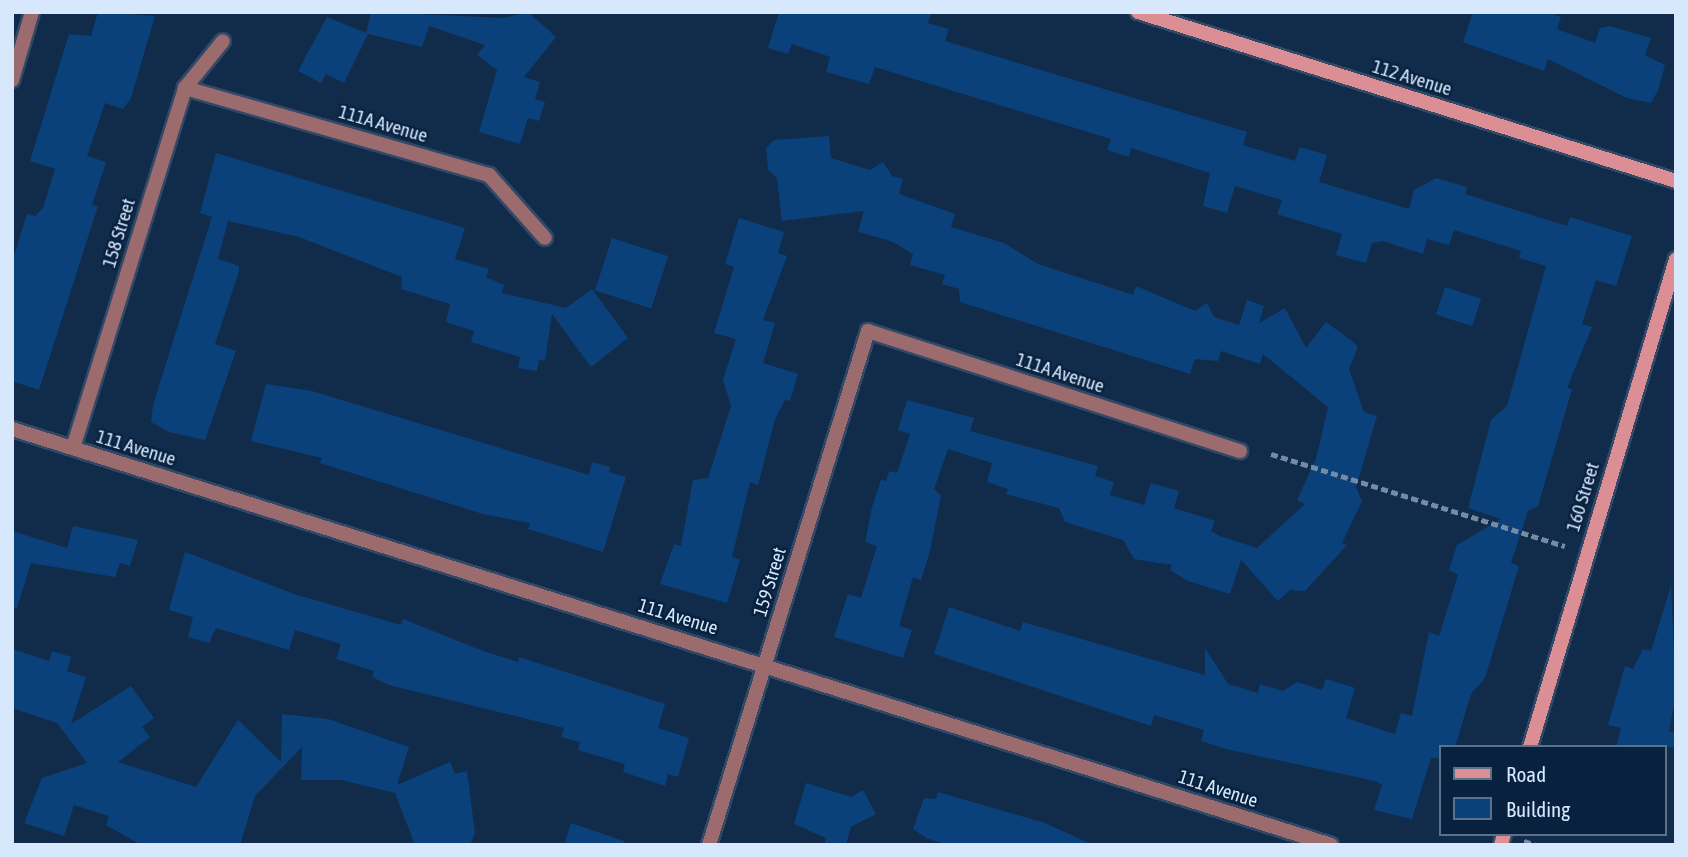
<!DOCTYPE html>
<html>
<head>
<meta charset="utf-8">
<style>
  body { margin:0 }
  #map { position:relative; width:1688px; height:857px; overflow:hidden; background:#112b4a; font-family:"Asap Condensed",sans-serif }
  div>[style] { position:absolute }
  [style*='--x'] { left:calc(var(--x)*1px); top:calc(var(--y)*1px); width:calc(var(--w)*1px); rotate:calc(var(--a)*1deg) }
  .building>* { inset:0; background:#0b417b; transform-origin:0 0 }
  .path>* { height:4.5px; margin-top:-2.25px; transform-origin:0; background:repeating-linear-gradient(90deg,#758aa3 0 7px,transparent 0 10.5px) }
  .roads { filter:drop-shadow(2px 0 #314966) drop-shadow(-2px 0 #314966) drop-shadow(0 2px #314966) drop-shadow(0 -2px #314966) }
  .street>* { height:14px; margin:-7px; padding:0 7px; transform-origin:7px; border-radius:7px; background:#9c6b6e }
  .secondary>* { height:14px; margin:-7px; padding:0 7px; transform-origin:7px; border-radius:7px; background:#dc8e95 }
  span { translate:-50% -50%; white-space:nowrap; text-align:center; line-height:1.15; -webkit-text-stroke:5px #07213f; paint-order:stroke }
  .street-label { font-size:19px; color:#d8e8fc }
  .frame { position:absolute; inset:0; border:14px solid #d8e8fc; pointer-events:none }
  .legend { position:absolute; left:1439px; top:745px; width:228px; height:91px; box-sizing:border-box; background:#07213f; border:2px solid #5b718b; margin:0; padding:9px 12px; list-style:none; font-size:21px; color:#d8e8fc }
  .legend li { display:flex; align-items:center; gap:14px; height:35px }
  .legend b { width:35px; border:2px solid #5b718b }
</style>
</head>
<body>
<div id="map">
  <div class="building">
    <div style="clip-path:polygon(98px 12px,155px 16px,131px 98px,123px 109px,105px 103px,87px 156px,106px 162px,92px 205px,98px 206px,39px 390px,12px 381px,12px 262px,27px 214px,35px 216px,43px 208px,55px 169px,30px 161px,69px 34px,91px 36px)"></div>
    <div style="clip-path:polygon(371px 12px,504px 18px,528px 12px,556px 37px,524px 77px,540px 82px,535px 99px,545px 102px,539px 121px,528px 118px,520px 144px,479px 132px,497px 70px,477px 55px,485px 45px,429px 26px,422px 47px,368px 34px,344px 83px,326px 74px,321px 83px,298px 71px,327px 17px,366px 33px)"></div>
    <div style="clip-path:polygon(779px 12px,932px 12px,928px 23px,949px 29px,945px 41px,1247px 132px,1243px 145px,1295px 161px,1300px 147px,1327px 155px,1319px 182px,1409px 209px,1414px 190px,1436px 178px,1467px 187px,1465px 194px,1567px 226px,1570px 217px,1632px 236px,1616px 286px,1596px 280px,1582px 324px,1592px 327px,1567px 388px,1572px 389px,1538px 506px,1528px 511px,1511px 563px,1519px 566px,1485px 678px,1471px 694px,1455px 747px,1441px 747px,1441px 758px,1431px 758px,1412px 819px,1374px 810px,1382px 785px,1375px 781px,1226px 749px,1201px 741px,1204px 730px,1154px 715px,1151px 726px,934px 654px,949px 607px,1020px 631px,1023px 622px,1205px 675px,1205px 648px,1228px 684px,1258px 693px,1260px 684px,1283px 691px,1297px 682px,1322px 690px,1326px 679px,1355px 688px,1346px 718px,1395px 734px,1401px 713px,1412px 716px,1429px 632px,1439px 636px,1458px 575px,1449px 570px,1457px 545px,1501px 519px,1468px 508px,1491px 420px,1507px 406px,1546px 266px,1519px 258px,1521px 251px,1454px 230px,1449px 245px,1427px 239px,1423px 254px,1383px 241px,1372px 243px,1366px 263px,1336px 255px,1342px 234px,1277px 214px,1282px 200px,1235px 186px,1227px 213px,1203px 206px,1210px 173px,1131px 148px,1129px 157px,1107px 150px,1111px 139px,875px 67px,869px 84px,826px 72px,830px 57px,792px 44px,788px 54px,768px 48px)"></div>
    <div style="clip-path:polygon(1473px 12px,1547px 12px,1561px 17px,1557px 29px,1595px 43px,1600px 28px,1610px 26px,1651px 38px,1645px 55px,1665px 65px,1658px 90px,1651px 103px,1627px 98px,1548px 59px,1544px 71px,1463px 42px)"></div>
    <div style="clip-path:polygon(829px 136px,831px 158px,870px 170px,883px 162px,892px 176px,903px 179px,899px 194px,955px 214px,951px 227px,1004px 243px,1038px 264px,1133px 295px,1136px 286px,1195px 311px,1207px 303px,1214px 317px,1239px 325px,1247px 300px,1264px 306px,1259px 323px,1285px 308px,1306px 348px,1326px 322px,1352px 341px,1358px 347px,1349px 369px,1364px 412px,1377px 416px,1356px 487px,1362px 501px,1342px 543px,1347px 545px,1305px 591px,1290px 590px,1278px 601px,1241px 560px,1230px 594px,1188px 581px,1170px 570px,1172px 565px,1134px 559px,1123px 540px,1065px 522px,1059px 508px,1006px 494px,1008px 489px,987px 482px,992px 463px,948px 449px,934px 489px,941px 496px,930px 551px,921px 580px,913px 577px,899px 626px,912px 630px,903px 658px,834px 637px,848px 594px,861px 598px,877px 546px,865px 542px,872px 507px,881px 480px,886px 481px,889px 471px,897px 473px,910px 434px,898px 430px,907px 400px,974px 418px,970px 431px,1098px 466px,1095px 476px,1114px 482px,1110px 495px,1144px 505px,1151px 483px,1179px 491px,1174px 508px,1215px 521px,1211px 531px,1220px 536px,1257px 548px,1305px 504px,1297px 500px,1316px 459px,1328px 407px,1263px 354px,1260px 364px,1221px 351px,1218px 361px,1195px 359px,1190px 374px,960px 302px,959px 289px,942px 284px,945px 275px,910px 265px,913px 254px,891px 241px,858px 232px,864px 211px,782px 221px,777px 178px,768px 170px,766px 148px,774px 140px)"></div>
    <div style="clip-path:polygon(216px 153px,465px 228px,455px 259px,489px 269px,486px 277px,504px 285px,502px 293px,566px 308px,592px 289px,628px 338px,591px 367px,552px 314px,545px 361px,539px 360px,537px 371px,518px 368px,520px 357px,471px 342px,474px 331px,446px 322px,450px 304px,401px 289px,402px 277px,299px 237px,228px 221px,218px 259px,239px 266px,239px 271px,215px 344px,236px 351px,205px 440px,169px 432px,151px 422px,153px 405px,212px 217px,200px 213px)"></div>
    <div style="clip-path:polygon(739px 218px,784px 232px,778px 253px,787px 256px,763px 320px,775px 323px,763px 363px,798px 374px,790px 401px,785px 400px,775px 419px,758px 485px,750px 482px,732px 557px,740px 560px,727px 603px,660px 584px,674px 544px,681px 546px,693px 480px,708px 478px,731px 406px,723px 380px,736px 339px,714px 333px,734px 267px,725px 264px)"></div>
    <div style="left:612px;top:238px;width:59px;height:55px;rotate:18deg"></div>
    <div style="left:1445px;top:287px;width:38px;height:29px;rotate:18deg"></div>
    <div style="clip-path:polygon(266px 384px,312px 391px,589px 475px,592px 462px,610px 467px,609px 472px,626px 477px,603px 552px,528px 529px,530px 523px,483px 514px,320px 463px,322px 458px,251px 441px)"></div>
    <div style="clip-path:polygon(73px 526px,138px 540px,130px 566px,120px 563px,115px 577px,31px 563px,17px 608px,12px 607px,12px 531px,67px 548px)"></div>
    <div style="clip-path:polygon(185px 552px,294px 594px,401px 625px,403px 619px,483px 651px,518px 662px,519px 657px,665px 704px,658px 728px,689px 738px,678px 777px,668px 774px,665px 786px,623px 772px,625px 764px,578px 750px,580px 742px,561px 737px,564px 728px,389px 685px,372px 677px,374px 671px,336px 659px,341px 644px,295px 630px,289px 650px,216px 628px,209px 643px,188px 637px,193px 617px,169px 610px)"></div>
    <div style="clip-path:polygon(1671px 586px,1676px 695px,1669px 731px,1676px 733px,1676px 747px,1616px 747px,1621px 728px,1608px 725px,1625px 666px,1633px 669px,1643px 649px,1651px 651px)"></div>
    <div style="clip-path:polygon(12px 649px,49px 661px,52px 651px,71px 657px,67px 671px,86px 677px,71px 724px,131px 686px,154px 718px,142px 727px,150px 737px,118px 762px,196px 787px,238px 720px,281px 762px,282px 714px,328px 719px,409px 747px,397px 785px,450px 762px,455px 774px,467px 771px,475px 833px,470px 845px,415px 845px,395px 793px,341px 780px,301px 780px,302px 747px,255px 796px,240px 845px,141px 845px,106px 825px,109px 816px,74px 805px,64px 836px,24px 823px,42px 778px,87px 763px,57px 723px,12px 708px)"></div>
    <div style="clip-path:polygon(806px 783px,851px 797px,863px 790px,876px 814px,851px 827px,846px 845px,824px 845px,826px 838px,794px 824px)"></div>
    <div style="clip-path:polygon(938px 792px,1045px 823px,1093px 845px,948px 845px,926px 838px,913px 829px,924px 798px,936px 799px)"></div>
    <div style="clip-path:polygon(571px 823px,624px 841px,624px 845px,564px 845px)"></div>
  </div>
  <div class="path">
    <div style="--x:1271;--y:454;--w:308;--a:17.4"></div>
    <div style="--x:1524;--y:841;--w:13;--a:18"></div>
  </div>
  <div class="roads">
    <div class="street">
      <div style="--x:12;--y:80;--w:71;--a:-73.6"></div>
      <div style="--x:185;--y:88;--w:316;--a:16"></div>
      <div style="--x:489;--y:175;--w:84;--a:48.4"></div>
      <div style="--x:12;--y:429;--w:1383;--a:17.5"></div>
      <div style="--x:73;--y:448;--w:377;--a:-72.7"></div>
      <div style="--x:185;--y:88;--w:60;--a:-51"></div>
      <div style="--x:709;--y:845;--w:538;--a:-72.81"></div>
      <div style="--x:868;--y:331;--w:391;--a:17.9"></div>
    </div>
    <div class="secondary">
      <div style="--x:1138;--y:12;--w:564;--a:17.44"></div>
      <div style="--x:1530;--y:747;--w:509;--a:-73.34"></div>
      <div style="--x:1501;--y:845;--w:11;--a:-75"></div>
    </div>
  </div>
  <div class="street-label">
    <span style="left:1412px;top:78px;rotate:17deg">112 Avenue</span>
    <span style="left:383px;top:124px;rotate:16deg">111A Avenue</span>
    <span style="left:119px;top:233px;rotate:-73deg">158 Street</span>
    <span style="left:1060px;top:373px;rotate:18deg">111A Avenue</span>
    <span style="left:136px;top:448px;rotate:17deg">111 Avenue</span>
    <span style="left:1583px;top:497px;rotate:-73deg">160 Street</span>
    <span style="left:770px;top:582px;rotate:-73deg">159 Street</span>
    <span style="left:678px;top:617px;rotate:17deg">111 Avenue</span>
    <span style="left:1218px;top:789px;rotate:18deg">111 Avenue</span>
  </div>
  <div class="frame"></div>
  <ul class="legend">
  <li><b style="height:9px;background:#dc8e95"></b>Road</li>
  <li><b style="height:19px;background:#0b417b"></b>Building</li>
  </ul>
</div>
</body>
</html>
